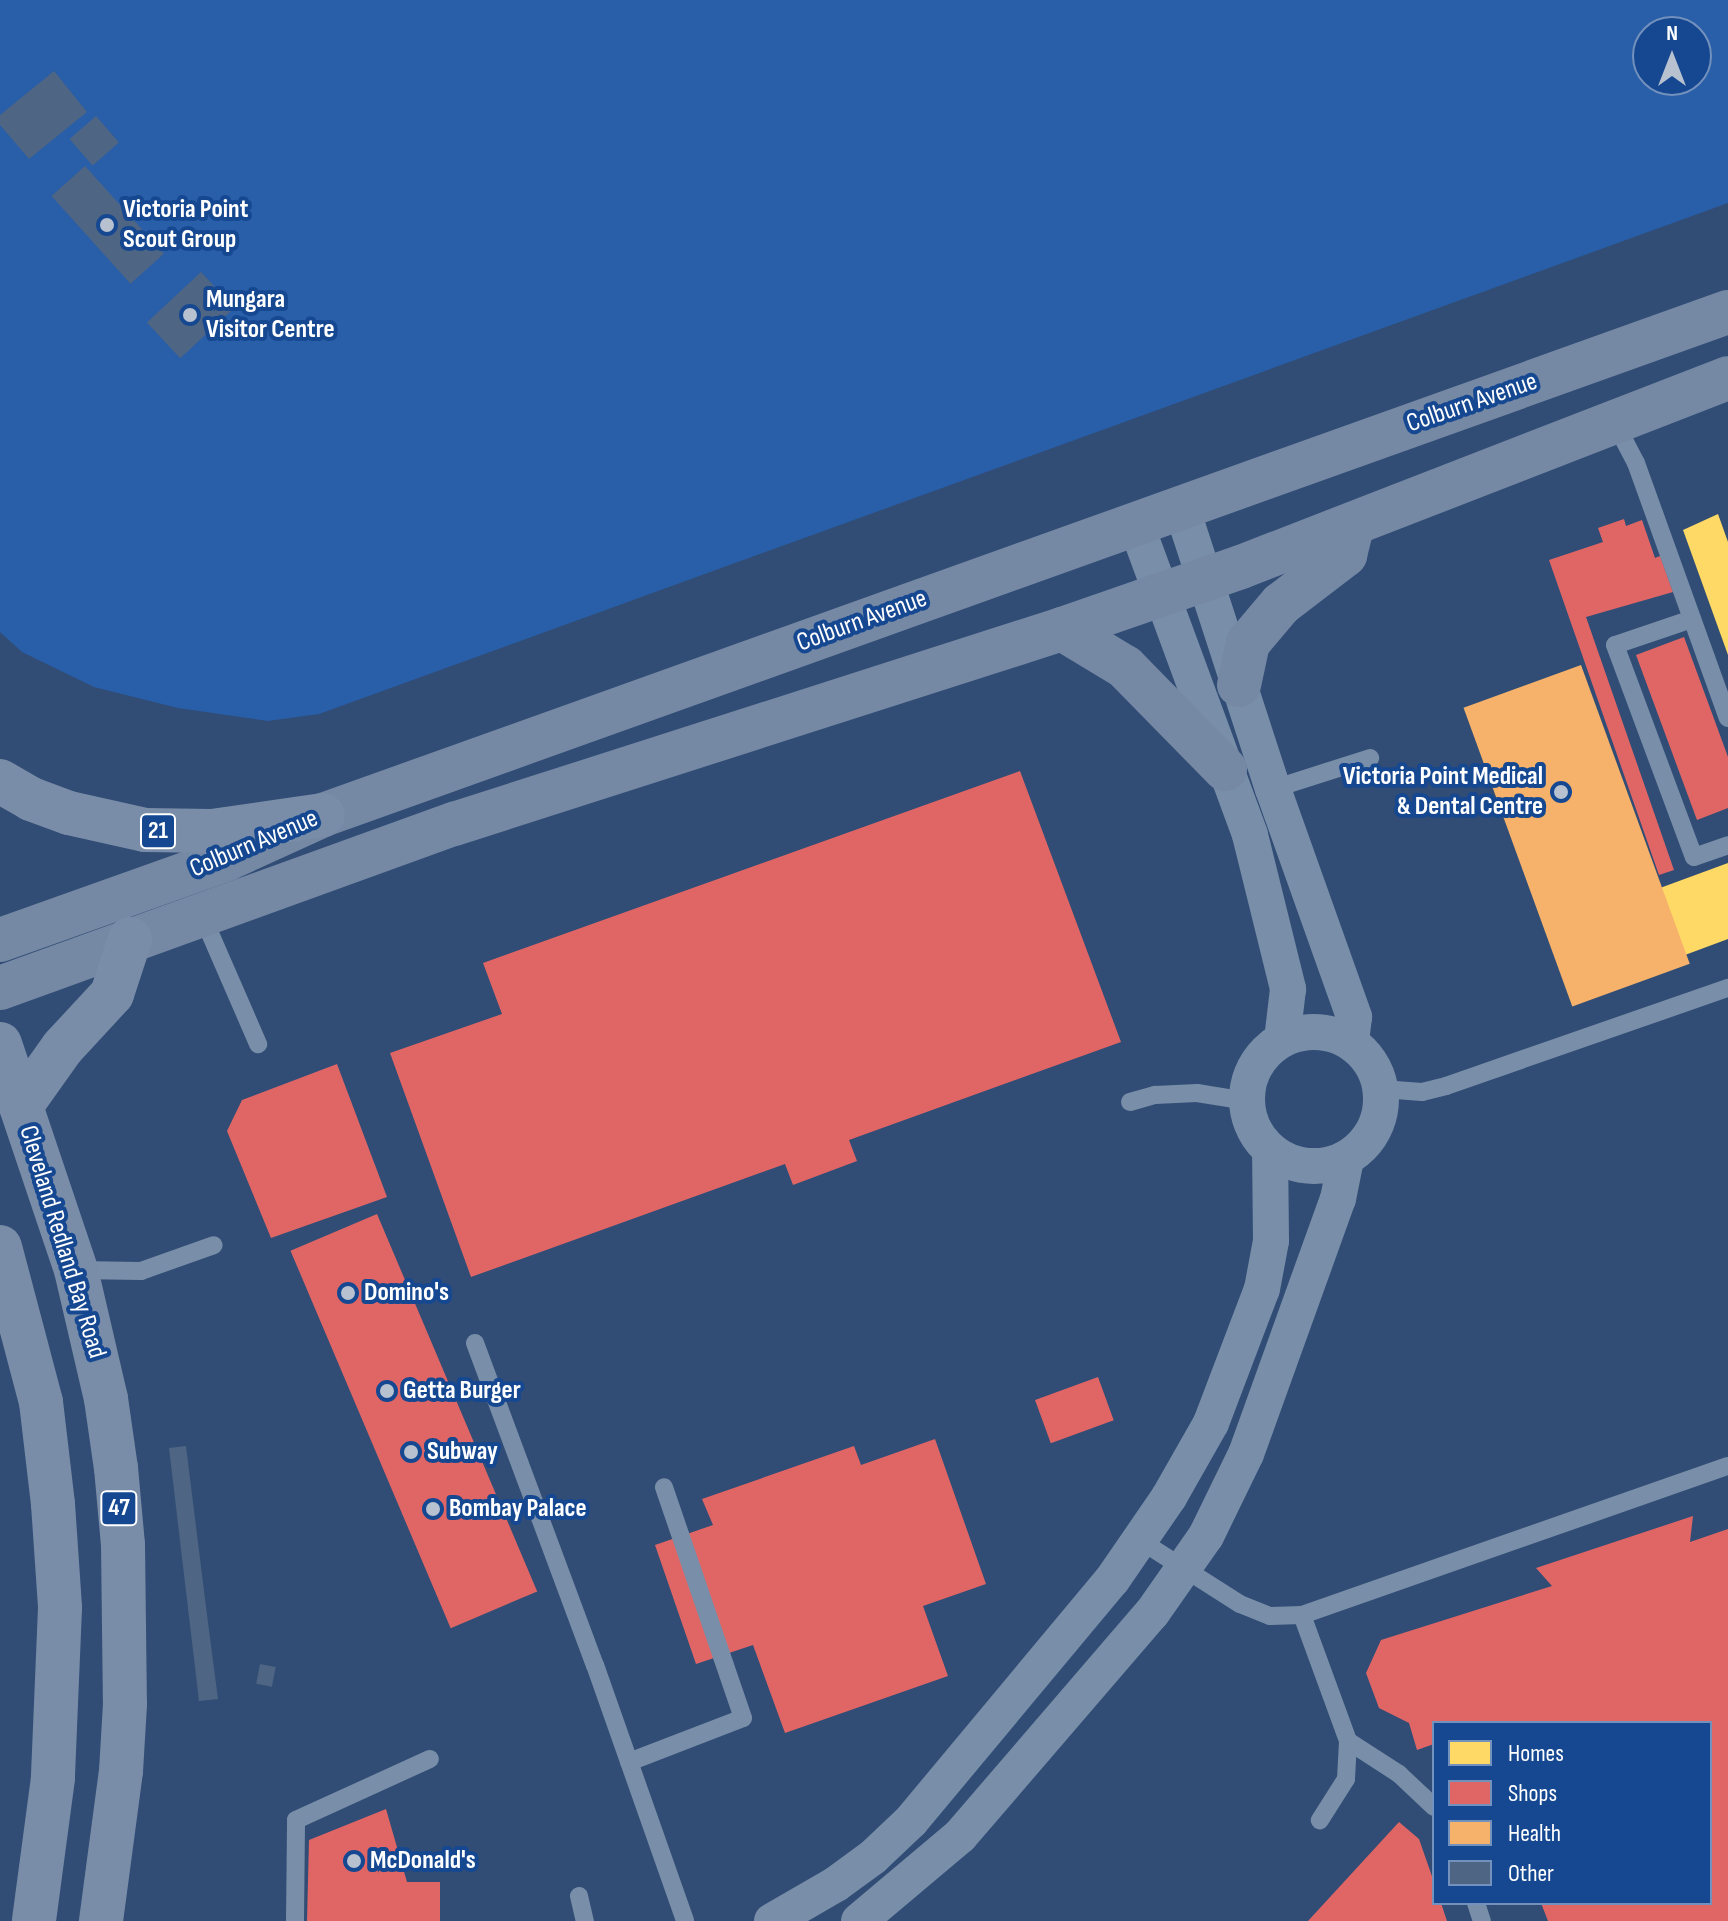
<!DOCTYPE html>
<html>
<head>
<meta charset="utf-8">
<style>
  body { margin:0 }
  #map { position:relative; width:1728px; height:1921px; overflow:hidden; background:#314d75; font-family:"Sofia Sans Condensed",sans-serif }
  div>[style] { position:absolute }
  [style*='--x'] { left:calc(var(--x)*1px); top:calc(var(--y)*1px); width:calc(var(--w)*1px); rotate:calc(var(--a)*1deg) }
  .green>* { inset:0; background:#295ea8 }
  .homes>* { inset:0; background:#ffd966 }
  .shops>* { inset:0; background:#e06666; transform-origin:0 0 }
  .health>* { inset:0; background:#f6b26b; transform-origin:0 0 }
  .building>* { inset:0; background:#4e6584; transform-origin:0 0 }
  .service>* { height:18px; margin:-9px; padding:0 9px; transform-origin:9px; border-radius:9px; background:#798ea8 }
  .minor>* { height:36px; margin:-18px; padding:0 18px; transform-origin:18px; border-radius:18px; background:#798ea8 }
  .minor>.ring { margin:-18px; padding:0; box-sizing:content-box; background:none; border:36px solid #798ea8; border-radius:50% }
  .secondary>* { height:44px; margin:-22px; padding:0 22px; transform-origin:22px; border-radius:22px; background:#7588a4 }
  .trunk>* { height:44px; margin:-22px; padding:0 22px; transform-origin:22px; border-radius:22px; background:#7a8da8 }
  .dots>* { width:22px; height:22px; translate:-50% -50%; box-sizing:border-box; border:4px solid #154891; border-radius:50% }
  span { translate:-50% -50%; white-space:nowrap; text-align:center; line-height:1.15; -webkit-text-stroke:8px #154891; paint-order:stroke }
  .shield-label span { padding:2px 6px; background:#154891; border:2px solid; border-radius:6px; -webkit-text-stroke-width:0 }
  .shield-label { font-size:24px; color:#fff; font-weight:700 }
  .poi-label { font-size:26px; color:#fff; font-weight:700 }
  .left { translate:0 -50%; text-align:left }
  .right { translate:-100% -50%; text-align:right }
  .street-label { font-size:26px; color:#fff }
  .legend { position:absolute; left:1432px; top:1721px; width:280px; height:184px; box-sizing:border-box; background:#154891; border:2px solid #7391bd; margin:0; padding:10px 14px; list-style:none; font-size:24px; color:#fff }
  .legend li { display:flex; align-items:center; gap:16px; height:40px }
  .legend b { width:40px; border:2px solid #7391bd }
  .north { position:absolute; left:1632px; top:16px; width:80px; height:80px; box-sizing:border-box; background:#154891; border:2px solid #7391bd; border-radius:50%; rotate:0deg; font-size:22px; font-weight:700; line-height:32px; text-align:center; color:#fff }
  .north::after { content:''; display:block; margin:auto; width:28px; height:36px; background:#b7c1cf; clip-path:polygon(50% 0,100% 100%,50% 72%,0 100%) }
</style>
</head>
<body>
<div id="map">
  <div class="green">
    <div style="clip-path:polygon(evenodd,0 0,1728px 0,1728px 203px,319px 714px,268px 721px,178px 708px,94px 687px,22px 652px,0 632px,0 0,1648px 32px,1696px 32px,1696px 80px,1648px 80px,1648px 32px)"></div>
  </div>
  <div class="homes">
    <div style="clip-path:polygon(1718px 514px,1728px 542px,1728px 655px,1683px 530px)"></div>
    <div style="clip-path:polygon(1728px 863px,1728px 939px,1685px 955px,1660px 888px)"></div>
  </div>
  <div class="shops">
    <div style="clip-path:polygon(1624px 519px,1626px 526px,1642px 520px,1655px 558px,1660px 556px,1673px 592px,1586px 617px,1674px 870px,1659px 875px,1549px 560px,1603px 542px,1598px 528px)"></div>
    <div style="clip-path:polygon(1684px 637px,1728px 757px,1728px 808px,1697px 820px,1636px 655px)"></div>
    <div style="clip-path:polygon(1020px 771px,1121px 1042px,849px 1140px,857px 1161px,793px 1185px,785px 1164px,471px 1277px,390px 1053px,502px 1014px,483px 963px)"></div>
    <div style="clip-path:polygon(337px 1064px,387px 1197px,271px 1238px,227px 1131px,242px 1100px)"></div>
    <div style="left:377px;top:1214px;width:410px;height:94px;rotate:67deg"></div>
    <div style="left:1098px;top:1377px;width:46px;height:67px;rotate:70deg"></div>
    <div style="clip-path:polygon(935px 1439px,986px 1584px,923px 1606px,948px 1676px,785px 1733px,753px 1645px,696px 1664px,655px 1545px,713px 1525px,702px 1499px,854px 1446px,861px 1465px)"></div>
    <div style="clip-path:polygon(1693px 1516px,1690px 1542px,1728px 1529px,1728px 1921px,1548px 1921px,1541px 1903px,1710px 1903px,1710px 1723px,1434px 1723px,1434px 1744px,1417px 1750px,1409px 1723px,1379px 1708px,1366px 1673px,1381px 1640px,1552px 1586px,1536px 1568px)"></div>
    <div style="clip-path:polygon(386px 1809px,407px 1882px,440px 1882px,440px 1921px,307px 1921px,309px 1840px)"></div>
    <div style="clip-path:polygon(1399px 1822px,1419px 1839px,1434px 1882px,1434px 1903px,1441px 1903px,1447px 1921px,1308px 1921px)"></div>
  </div>
  <div class="health">
    <div style="left:1581px;top:665px;width:318px;height:125px;rotate:70deg"></div>
  </div>
  <div class="building">
    <div style="clip-path:polygon(54px 71px,87px 112px,29px 159px,0 125px,0 115px)"></div>
    <div style="left:96px;top:116px;width:35px;height:35px;rotate:49deg"></div>
    <div style="left:85px;top:166px;width:118px;height:45px;rotate:48deg"></div>
    <div style="left:201px;top:272px;width:49px;height:74px;rotate:47deg"></div>
    <div style="clip-path:polygon(186px 1446px,206px 1607px,218px 1699px,199px 1701px,169px 1448px)"></div>
    <div style="left:260px;top:1664px;width:16px;height:20px;rotate:11deg"></div>
  </div>
  <div class="service">
    <div style="--x:1615;--y:423;--w:45;--a:62.3"></div>
    <div style="--x:1636;--y:463;--w:271;--a:70.2"></div>
    <div style="--x:1692;--y:619;--w:81;--a:161.3"></div>
    <div style="--x:1615;--y:645;--w:226;--a:69.6"></div>
    <div style="--x:1694;--y:857;--w:36;--a:-19"></div>
    <div style="--x:1273;--y:789;--w:102;--a:-17.7"></div>
    <div style="--x:202;--y:915;--w:141;--a:66.5"></div>
    <div style="--x:1382;--y:1089;--w:40;--a:4.3"></div>
    <div style="--x:1422;--y:1092;--w:25;--a:-14"></div>
    <div style="--x:1446;--y:1086;--w:299;--a:-19.2"></div>
    <div style="--x:1130;--y:1102;--w:26;--a:-16"></div>
    <div style="--x:1155;--y:1095;--w:42;--a:-2.7"></div>
    <div style="--x:1197;--y:1093;--w:51;--a:9.1"></div>
    <div style="--x:76;--y:1270;--w:65;--a:0.9"></div>
    <div style="--x:141;--y:1271;--w:77;--a:-19.6"></div>
    <div style="--x:475;--y:1343;--w:344;--a:69.6"></div>
    <div style="--x:595;--y:1665;--w:271;--a:70.6"></div>
    <div style="--x:1141;--y:1541;--w:117;--a:32.5"></div>
    <div style="--x:1240;--y:1604;--w:32;--a:22"></div>
    <div style="--x:1270;--y:1616;--w:32;--a:-2"></div>
    <div style="--x:1302;--y:1615;--w:451;--a:-19.3"></div>
    <div style="--x:1302;--y:1615;--w:134;--a:69.9"></div>
    <div style="--x:1348;--y:1741;--w:38;--a:93"></div>
    <div style="--x:1346;--y:1779;--w:49;--a:122.4"></div>
    <div style="--x:1348;--y:1741;--w:61;--a:32.9"></div>
    <div style="--x:1399;--y:1774;--w:48;--a:43.3"></div>
    <div style="--x:629;--y:1762;--w:122;--a:-21.1"></div>
    <div style="--x:743;--y:1718;--w:244;--a:-108.9"></div>
    <div style="--x:579;--y:1896;--w:26;--a:77"></div>
    <div style="--x:1476;--y:1903;--w:19;--a:72"></div>
    <div style="--x:295;--y:1921;--w:101;--a:-89.4"></div>
    <div style="--x:296;--y:1820;--w:147;--a:-24.5"></div>
  </div>
  <div class="minor">
    <div style="--x:1181;--y:506;--w:298;--a:72"></div>
    <div style="--x:1273;--y:789;--w:242;--a:70.4"></div>
    <div style="--x:1354;--y:1017;--w:25;--a:97"></div>
    <div style="--x:1135;--y:522;--w:333;--a:69.8"></div>
    <div style="--x:1250;--y:835;--w:159;--a:76.1"></div>
    <div style="--x:1288;--y:989;--w:51;--a:96.7"></div>
    <div class="ring" style="left:1247px;top:1032px;width:98px;height:98px"></div>
    <div style="--x:772;--y:1921;--w:74;--a:-30"></div>
    <div style="--x:836;--y:1884;--w:46;--a:-36.1"></div>
    <div style="--x:873;--y:1857;--w:52;--a:-43.5"></div>
    <div style="--x:911;--y:1821;--w:314;--a:-50.2"></div>
    <div style="--x:1112;--y:1580;--w:101;--a:-55.5"></div>
    <div style="--x:1169;--y:1497;--w:85;--a:-60.4"></div>
    <div style="--x:1211;--y:1423;--w:143;--a:-69.2"></div>
    <div style="--x:1262;--y:1289;--w:49;--a:-79.4"></div>
    <div style="--x:1271;--y:1241;--w:91;--a:-90.6"></div>
    <div style="--x:859;--y:1921;--w:132;--a:-40.1"></div>
    <div style="--x:960;--y:1836;--w:294;--a:-49.3"></div>
    <div style="--x:1152;--y:1613;--w:94;--a:-55"></div>
    <div style="--x:1206;--y:1536;--w:91;--a:-64"></div>
    <div style="--x:1246;--y:1454;--w:271;--a:-70.2"></div>
    <div style="--x:1338;--y:1199;--w:41;--a:-78.7"></div>
  </div>
  <div class="secondary">
    <div style="--x:1062;--y:629;--w:74;--a:31.1"></div>
    <div style="--x:1125;--y:667;--w:143;--a:45.6"></div>
    <div style="--x:1239;--y:685;--w:43;--a:-77.9"></div>
    <div style="--x:1248;--y:643;--w:51;--a:-49.8"></div>
    <div style="--x:1281;--y:604;--w:81;--a:-37.4"></div>
    <div style="--x:1345;--y:555;--w:29;--a:-76"></div>
    <div style="--x:0;--y:940;--w:241;--a:-19.6"></div>
    <div style="--x:227;--y:859;--w:106;--a:-24.6"></div>
    <div style="--x:323;--y:815;--w:1492;--a:-19.7"></div>
    <div style="--x:0;--y:988;--w:483;--a:-19.9"></div>
    <div style="--x:454;--y:824;--w:639;--a:-17.78"></div>
    <div style="--x:1062;--y:629;--w:189;--a:-19.1"></div>
    <div style="--x:1241;--y:567;--w:522;--a:-21.21"></div>
  </div>
  <div class="trunk">
    <div style="--x:0;--y:781;--w:36;--a:30"></div>
    <div style="--x:31;--y:799;--w:40;--a:20.2"></div>
    <div style="--x:69;--y:813;--w:78;--a:12.6"></div>
    <div style="--x:145;--y:830;--w:67;--a:0.9"></div>
    <div style="--x:212;--y:831;--w:112;--a:-8.2"></div>
    <div style="--x:0;--y:1044;--w:238;--a:71.4"></div>
    <div style="--x:76;--y:1270;--w:132;--a:76.9"></div>
    <div style="--x:106;--y:1399;--w:70;--a:81.8"></div>
    <div style="--x:116;--y:1468;--w:77;--a:84.8"></div>
    <div style="--x:123;--y:1545;--w:159;--a:89.3"></div>
    <div style="--x:125;--y:1704;--w:67;--a:93.4"></div>
    <div style="--x:121;--y:1771;--w:151;--a:97.6"></div>
    <div style="--x:21;--y:1106;--w:72;--a:-54.6"></div>
    <div style="--x:63;--y:1047;--w:72;--a:-47.2"></div>
    <div style="--x:112;--y:994;--w:58;--a:-71.9"></div>
    <div style="--x:0;--y:1247;--w:160;--a:75.2"></div>
    <div style="--x:41;--y:1402;--w:103;--a:83.3"></div>
    <div style="--x:53;--y:1504;--w:104;--a:86.1"></div>
    <div style="--x:60;--y:1608;--w:170;--a:92.4"></div>
    <div style="--x:53;--y:1778;--w:144;--a:97.6"></div>
  </div>
  <div class="dots">
    <div style="left:107px;top:225px;background:#b7c1cf"></div>
    <div style="left:190px;top:315px;background:#b7c1cf"></div>
    <div style="left:1561px;top:792px;background:#b7c1cf"></div>
    <div style="left:348px;top:1293px;background:#b7c1cf"></div>
    <div style="left:387px;top:1391px;background:#b7c1cf"></div>
    <div style="left:411px;top:1452px;background:#b7c1cf"></div>
    <div style="left:433px;top:1509px;background:#b7c1cf"></div>
    <div style="left:354px;top:1861px;background:#b7c1cf"></div>
  </div>
  <div class="shield-label">
    <span style="left:158px;top:831px">21</span>
    <span style="left:119px;top:1508px">47</span>
  </div>
  <div class="poi-label">
    <span class="left" style="left:123px;top:225px">Victoria Point<br>Scout Group</span>
    <span class="left" style="left:206px;top:315px">Mungara<br>Visitor Centre</span>
    <span class="right" style="left:1543px;top:792px">Victoria Point Medical<br>&amp; Dental Centre</span>
    <span class="left" style="left:364px;top:1293px">Domino's</span>
    <span class="left" style="left:403px;top:1391px">Getta Burger</span>
    <span class="left" style="left:427px;top:1452px">Subway</span>
    <span class="left" style="left:449px;top:1509px">Bombay Palace</span>
    <span class="left" style="left:370px;top:1861px">McDonald's</span>
  </div>
  <div class="street-label">
    <span style="left:1472px;top:403px;rotate:-19deg">Colburn Avenue</span>
    <span style="left:862px;top:621px;rotate:-20deg">Colburn Avenue</span>
    <span style="left:254px;top:844px;rotate:-23deg">Colburn Avenue</span>
    <span style="left:62px;top:1242px;rotate:73deg">Cleveland Redland Bay Road</span>
  </div>
  <ul class="legend">
  <li><b style="height:22px;background:#ffd966"></b>Homes</li>
  <li><b style="height:22px;background:#e06666"></b>Shops</li>
  <li><b style="height:22px;background:#f6b26b"></b>Health</li>
  <li><b style="height:22px;background:#4e6584"></b>Other</li>
  </ul>
  <div class="north">N</div>
</div>
</body>
</html>
